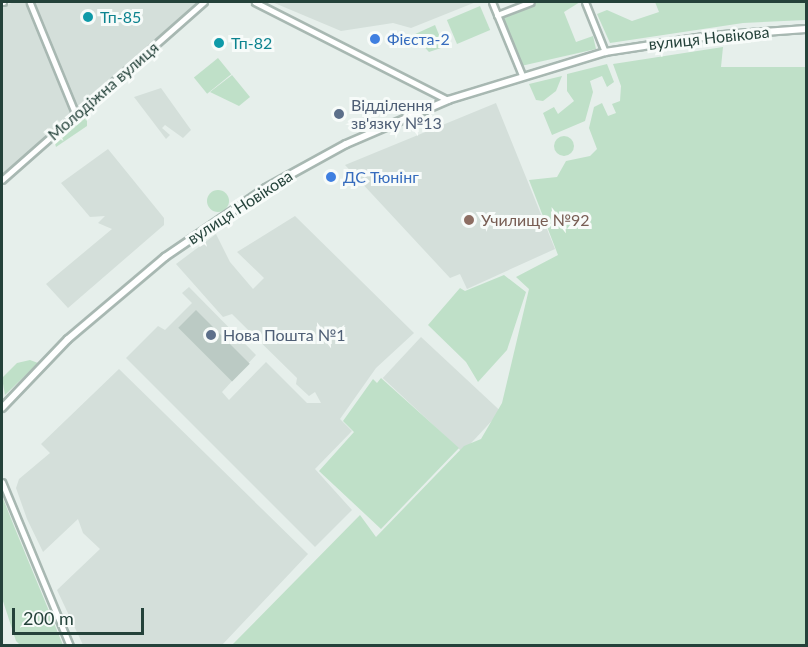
<!DOCTYPE html>
<html>
<head>
<meta charset="utf-8">
<style>
  body { margin:0 }
  #map { position:relative; width:808px; height:647px; overflow:hidden; background:#e6efeb; font-family:Lato,sans-serif }
  div>[style] { position:absolute }
  [style*='--x'] { left:calc(var(--x)*1px); top:calc(var(--y)*1px); width:calc(var(--w)*1px); rotate:calc(var(--a)*1deg) }
  .built>* { inset:0; background:#d4dfda; transform-origin:0 0 }
  .green>* { inset:0; background:#bfe0c8; transform-origin:0 0 }
  .round { border-radius:50% }
  .building>* { inset:0; background:#bbcac4; transform-origin:0 0 }
  .roads { filter:drop-shadow(2px 0 #a8b8b2) drop-shadow(-2px 0 #a8b8b2) drop-shadow(0 2px #a8b8b2) drop-shadow(0 -2px #a8b8b2) }
  .minor>* { height:4.5px; margin:-2.25px; padding:0 2.25px; transform-origin:2.25px; border-radius:2.25px; background:#fff }
  .tertiary>* { height:5px; margin:-2.5px; padding:0 2.5px; transform-origin:2.5px; border-radius:2.5px; background:#fff }
  .secondary>* { height:6px; margin:-3px; padding:0 3px; transform-origin:3px; border-radius:3px; background:#fff }
  .dots>* { width:16px; height:16px; translate:-50% -50%; box-sizing:border-box; border:3px solid #f7fbf9; border-radius:50% }
  span { translate:-50% -50%; white-space:nowrap; text-align:center; line-height:1.15; -webkit-text-stroke:6px #f7fbf9; paint-order:stroke }
  .culture-label { font-size:16px; color:#0d838f }
  .left { translate:0 -50%; text-align:left }
  .street-label { font-size:16px; color:#24423a }
  .shop-label { font-size:16px; color:#366cbe }
  .service-label { font-size:16px; color:#4e5e75 }
  .education-label { font-size:16px; color:#785e54 }
  .frame { position:absolute; inset:0; border:3px solid #24423a; pointer-events:none }
  .scale { position:absolute; left:12px; top:608px; width:132px; height:27px; box-sizing:border-box; border:3px solid #24423a; border-top:0; padding-left:8px; font-size:18px; line-height:21px; white-space:nowrap; color:#24423a; -webkit-text-stroke:4px #f7fbf9; paint-order:stroke }
</style>
</head>
<body>
<div id="map">
  <div class="built">
    <div style="clip-path:polygon(14px 2px,27px 2px,73px 112px,2px 177px,2px 7px)"></div>
    <div style="clip-path:polygon(33px 2px,200px 2px,78px 108px)"></div>
    <div style="clip-path:polygon(272px 2px,476px 2px,411px 28px,393px 23px,341px 31px)"></div>
    <div style="clip-path:polygon(161px 88px,191px 130px,183px 138px,165px 125px,162px 128px,170px 135px,166px 139px,134px 97px)"></div>
    <div style="clip-path:polygon(496px 103px,555px 249px,467px 289px,460px 274px,450px 278px,345px 165px)"></div>
    <div style="clip-path:polygon(108px 149px,164px 218px,164px 225px,68px 308px,46px 284px,112px 229px,98px 223px,105px 216px,90px 217px,61px 183px)"></div>
    <div style="clip-path:polygon(295px 216px,414px 333px,376px 368px,340px 419px,352px 431px,315px 469px,352px 510px,315px 547px,126px 358px,158px 326px,165px 330px,192px 303px,182px 293px,189px 287px,256px 355px,222px 392px,229px 400px,266px 362px,307px 403px,321px 403px,315px 392px,309px 396px,296px 384px,297px 378px,232px 314px,223px 317px,176px 264px,216px 234px,230px 262px,253px 289px,264px 278px,237px 252px)"></div>
    <div style="left:421px;top:337px;width:109px;height:56px;rotate:43deg"></div>
    <div style="clip-path:polygon(119px 369px,308px 554px,222px 645px,83px 645px,57px 590px,100px 549px,83px 533px,78px 519px,43px 552px,27px 519px,16px 488px,19px 479px,50px 453px,41px 444px)"></div>
  </div>
  <div class="green">
    <div style="clip-path:polygon(537px 2px,580px 2px,564px 12px,576px 42px,593px 36px,596px 49px,521px 66px,503px 16px)"></div>
    <div style="clip-path:polygon(655px 2px,806px 2px,806px 20px,743px 23px,610px 43px,597px 14px,607px 10px,632px 21px,659px 12px)"></div>
    <div style="left:480px;top:6px;width:26px;height:36px;rotate:67deg"></div>
    <div style="clip-path:polygon(435px 25px,444px 47px,429px 52px,413px 35px)"></div>
    <div style="clip-path:polygon(723px 47px,721px 67px,806px 67px,806px 645px,232px 645px,360px 515px,376px 537px,464px 446px,481px 439px,502px 403px,529px 289px,516px 277px,558px 255px,529px 180px,557px 177px,566px 161px,590px 156px,597px 149px,589px 128px,594px 107px,602px 103px,608px 116px,616px 113px,612px 104px,620px 101px,621px 86px,613px 64px)"></div>
    <div style="left:218px;top:58px;width:21px;height:31px;rotate:51deg"></div>
    <div style="clip-path:polygon(607px 64px,614px 82px,607px 87px,602px 76px,590px 81px,593px 92px,585px 121px,552px 135px,543px 113px,554px 107px,558px 114px,574px 101px,567px 91px,567px 74px)"></div>
    <div style="clip-path:polygon(232px 75px,250px 97px,239px 106px,210px 92px)"></div>
    <div style="clip-path:polygon(562px 76px,556px 91px,543px 101px,536px 100px,529px 84px)"></div>
    <div style="clip-path:polygon(80px 117px,87px 118px,87px 126px,56px 147px,54px 140px)"></div>
    <div class="round" style="left:554px;top:136px;width:20px;height:20px"></div>
    <div class="round" style="left:207px;top:190px;width:22px;height:22px"></div>
    <div style="clip-path:polygon(504px 275px,526px 292px,507px 350px,478px 382px,466px 362px,428px 325px,460px 288px,465px 291px)"></div>
    <div style="clip-path:polygon(30px 360px,38px 363px,5px 395px,2px 378px,17px 363px)"></div>
    <div style="clip-path:polygon(381px 378px,459px 448px,381px 529px,319px 471px,354px 432px,343px 421px,373px 379px,377px 383px)"></div>
    <div style="clip-path:polygon(2px 496px,16px 531px,63px 645px,20px 645px,16px 641px,2px 598px)"></div>
  </div>
  <div class="building">
    <div style="left:196px;top:310px;width:76px;height:25px;rotate:45deg"></div>
  </div>
  <div class="roads">
    <div class="minor">
      <div style="--x:30;--y:2;--w:121;--a:67.7"></div>
      <div style="--x:255;--y:2;--w:216;--a:26.9"></div>
      <div style="--x:2;--y:180;--w:269;--a:-41.4"></div>
    </div>
    <div class="tertiary">
      <div style="--x:2;--y:2;--w:1;--a:0"></div>
      <div style="--x:492;--y:2;--w:79;--a:67.7"></div>
      <div style="--x:585;--y:2;--w:54;--a:68.2"></div>
      <div style="--x:497;--y:15;--w:36;--a:-21"></div>
      <div style="--x:2;--y:482;--w:178;--a:67.5"></div>
    </div>
    <div class="secondary">
      <div style="--x:2;--y:408;--w:95;--a:-46.3"></div>
      <div style="--x:68;--y:339;--w:127;--a:-40.2"></div>
      <div style="--x:165;--y:257;--w:122;--a:-34.3"></div>
      <div style="--x:266;--y:188;--w:91;--a:-28.8"></div>
      <div style="--x:346;--y:144;--w:111;--a:-23.3"></div>
      <div style="--x:448;--y:100;--w:164;--a:-17"></div>
      <div style="--x:605;--y:52;--w:105;--a:-8.7"></div>
      <div style="--x:709;--y:36;--w:97;--a:-4.1"></div>
    </div>
  </div>
  <div class="dots">
    <div style="left:88px;top:17px;background:#0f9aa8"></div>
    <div style="left:375px;top:39px;background:#3f7fe0"></div>
    <div style="left:219px;top:43px;background:#0f9aa8"></div>
    <div style="left:339px;top:114px;background:#5c6f8a"></div>
    <div style="left:331px;top:177px;background:#3f7fe0"></div>
    <div style="left:469px;top:220px;background:#8d6e63"></div>
    <div style="left:211px;top:335px;background:#5c6f8a"></div>
  </div>
  <div class="culture-label">
    <span class="left" style="left:100px;top:17px">Тп-85</span>
    <span class="left" style="left:231px;top:43px">Тп-82</span>
  </div>
  <div class="street-label">
    <span style="left:709px;top:38px;rotate:-6deg">вулиця Новікова</span>
    <span style="left:103px;top:91px;rotate:-41deg">Молодіжна вулиця</span>
    <span style="left:240px;top:207px;rotate:-33deg">вулиця Новікова</span>
  </div>
  <div class="shop-label">
    <span class="left" style="left:387px;top:39px">Фiєста-2</span>
    <span class="left" style="left:343px;top:177px">ДС Тюнінг</span>
  </div>
  <div class="service-label">
    <span class="left" style="left:351px;top:114px">Відділення<br>зв'язку №13</span>
    <span class="left" style="left:223px;top:335px">Нова Пошта №1</span>
  </div>
  <div class="education-label">
    <span class="left" style="left:481px;top:220px">Училище №92</span>
  </div>
  <div class="frame"></div>
  <div class="scale">200 m</div>
</div>
</body>
</html>
